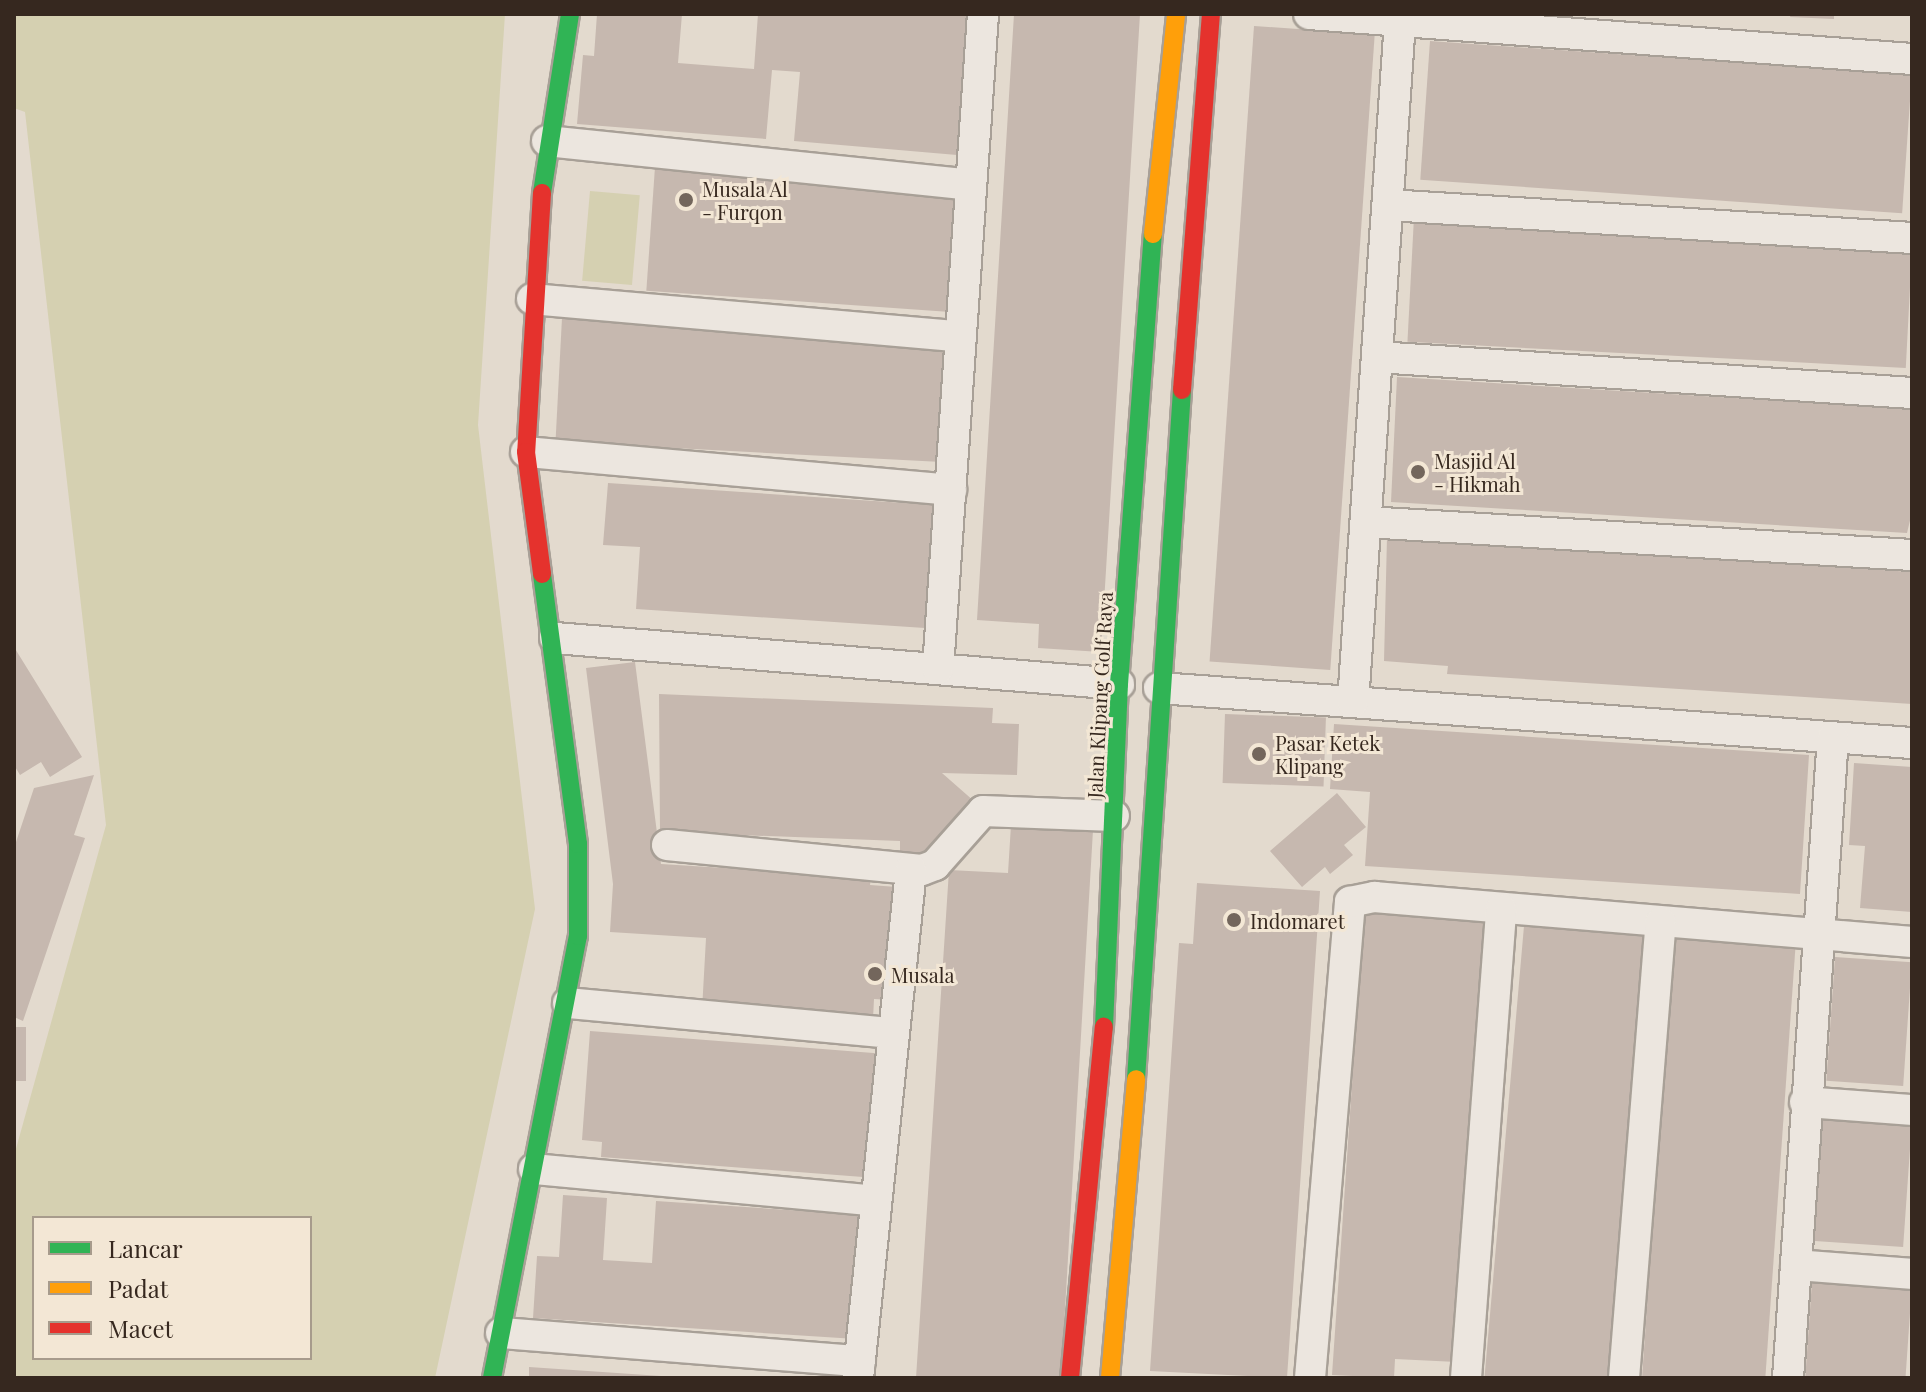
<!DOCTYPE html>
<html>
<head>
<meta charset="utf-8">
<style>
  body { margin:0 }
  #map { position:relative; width:1926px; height:1392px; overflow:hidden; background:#e3dace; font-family:"Playfair Display",serif }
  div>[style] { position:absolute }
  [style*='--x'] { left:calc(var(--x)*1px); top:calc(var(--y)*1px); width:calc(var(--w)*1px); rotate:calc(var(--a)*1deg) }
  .green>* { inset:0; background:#d5d0b1; transform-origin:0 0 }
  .building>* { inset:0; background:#c6b8af; transform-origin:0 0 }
  .roads { filter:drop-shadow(2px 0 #a8a097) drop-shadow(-2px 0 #a8a097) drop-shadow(0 2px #a8a097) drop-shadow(0 -2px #a8a097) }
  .street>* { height:30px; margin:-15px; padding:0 15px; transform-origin:15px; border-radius:15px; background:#ece6df }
  .fast>* { height:18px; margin:-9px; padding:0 9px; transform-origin:9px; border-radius:9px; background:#30b455 }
  .slow>* { height:18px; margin:-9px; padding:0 9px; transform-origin:9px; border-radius:9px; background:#ff9f0a }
  .jam>* { height:18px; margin:-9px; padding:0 9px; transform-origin:9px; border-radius:9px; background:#e5322d }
  .dots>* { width:22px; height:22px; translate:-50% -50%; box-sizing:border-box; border:4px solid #f3e7d5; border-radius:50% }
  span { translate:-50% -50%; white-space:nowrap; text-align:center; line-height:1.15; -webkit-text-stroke:6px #f3e7d5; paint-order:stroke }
  .poi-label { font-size:20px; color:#36281f }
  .left { translate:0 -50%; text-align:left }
  .street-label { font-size:20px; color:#36281f }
  .frame { position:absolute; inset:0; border:16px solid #36281f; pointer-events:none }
  .legend { position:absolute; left:32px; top:1216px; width:280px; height:144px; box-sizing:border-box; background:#f3e7d5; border:2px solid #a79b8c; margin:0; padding:10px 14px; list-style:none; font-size:24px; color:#36281f }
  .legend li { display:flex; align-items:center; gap:16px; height:40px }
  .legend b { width:40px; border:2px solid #a79b8c }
</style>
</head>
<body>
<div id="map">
  <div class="green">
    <div style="clip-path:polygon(evenodd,14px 14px,505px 14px,478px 425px,535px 909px,435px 1378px,14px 1378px,14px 1156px,106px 825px,25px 112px,14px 108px,14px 14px,34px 1218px,310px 1218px,310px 1358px,34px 1358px,34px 1218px)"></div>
    <div style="left:590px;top:191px;width:50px;height:90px;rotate:5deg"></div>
  </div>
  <div class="building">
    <div style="clip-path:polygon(597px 14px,682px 14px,678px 63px,754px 69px,758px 14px,968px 14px,957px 155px,794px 141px,800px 72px,772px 70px,766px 139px,577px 124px,583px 55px,594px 56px)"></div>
    <div style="clip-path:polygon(1014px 14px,1140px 14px,1101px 652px,1038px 648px,1039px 624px,977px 620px)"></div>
    <div style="clip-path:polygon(1791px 14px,1834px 14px,1834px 19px,1790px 17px)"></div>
    <div style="left:1254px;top:26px;width:121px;height:637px;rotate:4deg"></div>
    <div style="left:1430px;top:41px;width:483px;height:139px;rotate:4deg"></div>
    <div style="left:655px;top:167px;width:301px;height:124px;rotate:4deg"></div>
    <div style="left:1414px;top:217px;width:499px;height:125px;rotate:3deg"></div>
    <div style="left:562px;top:318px;width:387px;height:124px;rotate:3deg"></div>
    <div style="clip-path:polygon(1397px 377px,1912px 409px,1912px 512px,1907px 533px,1391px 502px)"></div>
    <div style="clip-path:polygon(608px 483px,934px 505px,925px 628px,636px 609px,640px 547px,603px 545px)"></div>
    <div style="clip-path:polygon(1387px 537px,1912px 572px,1912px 704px,1447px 674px,1448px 666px,1384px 661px)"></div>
    <div style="clip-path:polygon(14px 647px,82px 757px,50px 777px,41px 762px,20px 775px,14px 765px)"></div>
    <div style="clip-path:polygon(635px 662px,661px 864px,871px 877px,870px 885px,897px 887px,890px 1000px,874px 999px,873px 1019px,702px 1010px,706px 938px,610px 932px,613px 884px,586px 668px)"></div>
    <div style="clip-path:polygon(659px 694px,993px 708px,992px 723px,1019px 724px,1017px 775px,942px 773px,975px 802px,931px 862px,900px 860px,900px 841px,660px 832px)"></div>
    <div style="left:1225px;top:714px;width:101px;height:69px;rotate:2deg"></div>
    <div style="clip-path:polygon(1334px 724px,1809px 755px,1800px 894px,1365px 866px,1370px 792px,1330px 789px)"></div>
    <div style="clip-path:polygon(1854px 763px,1912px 767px,1912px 912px,1860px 908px,1865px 846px,1849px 845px)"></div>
    <div style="clip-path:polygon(94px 775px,74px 835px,85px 838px,23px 1021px,14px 1017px,14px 848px,34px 788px)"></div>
    <div style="clip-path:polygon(1337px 793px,1366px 827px,1344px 845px,1353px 855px,1330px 874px,1325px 867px,1302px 887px,1270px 851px)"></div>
    <div style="clip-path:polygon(1011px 825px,1093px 830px,1061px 1378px,916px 1378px,949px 870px,1008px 873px)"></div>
    <div style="clip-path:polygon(1197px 883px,1320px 891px,1287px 1378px,1150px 1371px,1179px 943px,1193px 944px)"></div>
    <div style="clip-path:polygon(1364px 910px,1486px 918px,1457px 1362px,1395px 1359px,1394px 1378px,1332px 1375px)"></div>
    <div style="left:1524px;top:926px;width:123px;height:453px;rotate:5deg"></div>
    <div style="left:1673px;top:935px;width:123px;height:444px;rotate:4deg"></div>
    <div style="left:1835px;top:957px;width:77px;height:124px;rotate:4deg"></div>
    <div style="left:14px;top:1027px;width:12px;height:54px"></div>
    <div style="clip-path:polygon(590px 1031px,886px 1054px,876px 1178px,601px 1157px,602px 1142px,582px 1140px)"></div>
    <div style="left:1820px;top:1117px;width:92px;height:124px;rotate:4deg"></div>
    <div style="clip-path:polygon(563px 1195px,607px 1198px,603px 1260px,652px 1263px,656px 1201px,864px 1215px,856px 1339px,533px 1318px,537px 1256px,559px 1257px)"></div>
    <div style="left:1812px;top:1281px;width:100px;height:97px;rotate:4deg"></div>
    <div style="clip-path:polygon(529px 1367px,661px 1376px,661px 1378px,529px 1378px)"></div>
  </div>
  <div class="roads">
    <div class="street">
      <div style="--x:1309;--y:14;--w:605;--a:4.27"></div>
      <div style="--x:547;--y:141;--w:425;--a:5.9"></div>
      <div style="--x:1388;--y:205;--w:525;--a:3.6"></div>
      <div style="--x:532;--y:299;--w:429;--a:5"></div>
      <div style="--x:1377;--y:357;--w:536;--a:3.85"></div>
      <div style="--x:526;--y:452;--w:427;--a:5.1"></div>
      <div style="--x:1366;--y:522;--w:547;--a:3.46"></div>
      <div style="--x:555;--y:638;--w:566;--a:4.66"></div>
      <div style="--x:938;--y:669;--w:657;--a:-86.07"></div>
      <div style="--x:1159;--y:688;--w:755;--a:4.18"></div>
      <div style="--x:1353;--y:702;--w:682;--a:-86.05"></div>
      <div style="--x:667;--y:845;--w:256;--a:5.6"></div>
      <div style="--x:922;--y:870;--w:14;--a:-21"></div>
      <div style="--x:935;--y:865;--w:72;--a:-48.4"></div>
      <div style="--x:983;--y:811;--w:131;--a:2.2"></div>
      <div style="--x:568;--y:1003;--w:327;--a:5.3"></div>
      <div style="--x:1805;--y:1102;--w:107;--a:4.3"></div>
      <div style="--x:534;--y:1169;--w:343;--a:5.3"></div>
      <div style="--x:1796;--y:1265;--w:116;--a:4.4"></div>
      <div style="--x:501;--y:1333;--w:360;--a:4.5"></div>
      <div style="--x:858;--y:1378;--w:511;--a:-84.04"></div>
      <div style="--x:1310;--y:1378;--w:478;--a:-85.2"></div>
      <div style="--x:1350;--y:902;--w:25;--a:-12"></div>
      <div style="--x:1374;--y:897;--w:540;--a:4.78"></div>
      <div style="--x:1466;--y:1378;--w:470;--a:-85.7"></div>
      <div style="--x:1624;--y:1378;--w:457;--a:-85.4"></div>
      <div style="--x:1788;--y:1378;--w:642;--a:-85.98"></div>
    </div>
    <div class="fast">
      <div style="--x:542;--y:193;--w:181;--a:-81.1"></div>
      <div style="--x:1104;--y:1027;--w:343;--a:-87.5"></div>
      <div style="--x:1119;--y:684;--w:451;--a:-85.7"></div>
      <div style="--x:1136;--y:1079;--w:691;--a:-86.18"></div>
      <div style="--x:492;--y:1378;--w:450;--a:-79"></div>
      <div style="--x:578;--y:936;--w:92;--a:-90"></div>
      <div style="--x:578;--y:844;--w:272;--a:-97.6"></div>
    </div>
    <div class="slow">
      <div style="--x:1153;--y:234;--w:221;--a:-84"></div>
      <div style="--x:1110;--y:1378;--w:300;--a:-85"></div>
    </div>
    <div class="jam">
      <div style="--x:542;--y:193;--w:259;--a:93.5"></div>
      <div style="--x:526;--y:452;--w:123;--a:82.5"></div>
      <div style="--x:1182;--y:390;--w:377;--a:-85.6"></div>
      <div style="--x:1070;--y:1378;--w:353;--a:-84.5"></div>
    </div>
  </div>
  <div class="dots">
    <div style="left:686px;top:200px;background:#73665c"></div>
    <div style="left:1418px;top:472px;background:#73665c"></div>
    <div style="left:1259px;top:754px;background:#73665c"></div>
    <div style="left:1234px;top:920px;background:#73665c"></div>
    <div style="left:875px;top:974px;background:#73665c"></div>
  </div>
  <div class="poi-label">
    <span class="left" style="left:702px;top:200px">Musala Al<br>- Furqon</span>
    <span class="left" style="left:1434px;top:472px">Masjid Al<br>- Hikmah</span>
    <span class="left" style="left:1275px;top:754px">Pasar Ketek<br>Klipang</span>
    <span class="left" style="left:1250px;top:920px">Indomaret</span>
    <span class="left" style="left:891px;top:974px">Musala</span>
  </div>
  <div class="street-label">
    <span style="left:1099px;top:695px;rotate:-87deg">Jalan Klipang Golf Raya</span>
  </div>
  <div class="frame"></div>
  <ul class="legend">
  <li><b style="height:10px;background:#30b455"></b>Lancar</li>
  <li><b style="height:10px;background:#ff9f0a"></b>Padat</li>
  <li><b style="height:10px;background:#e5322d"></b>Macet</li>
  </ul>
</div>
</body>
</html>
